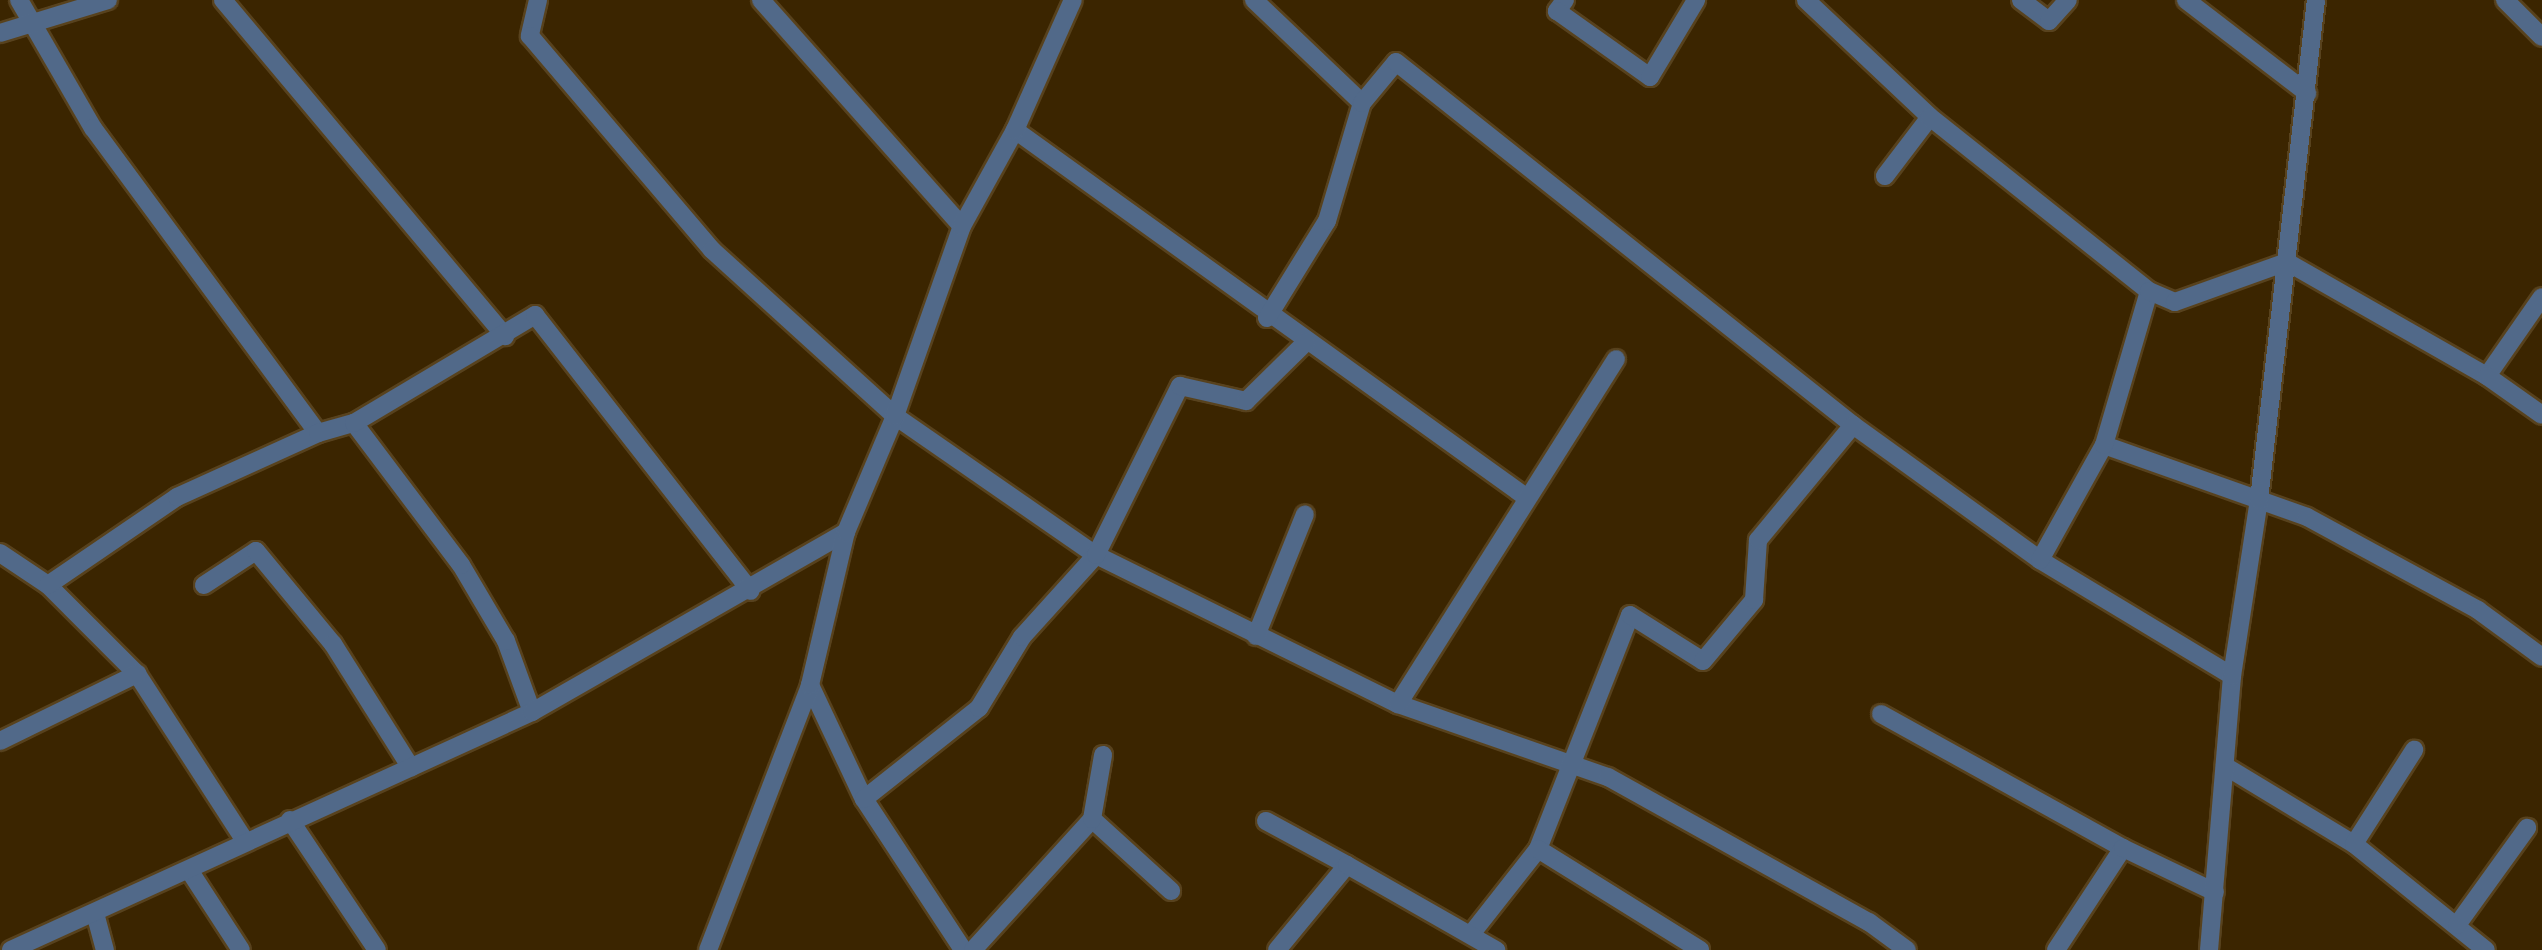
<!DOCTYPE html>
<html>
<head>
<meta charset="utf-8">
<style>
  body { margin:0 }
  #map { position:relative; width:2542px; height:950px; overflow:hidden; background:#3b2500; font-family:"Asap Condensed",sans-serif }
  div>[style] { position:absolute }
  [style*='--x'] { left:calc(var(--x)*1px); top:calc(var(--y)*1px); width:calc(var(--w)*1px); rotate:calc(var(--a)*1deg) }
  .roads { filter:drop-shadow(2px 0 #58421d) drop-shadow(-2px 0 #58421d) drop-shadow(0 2px #58421d) drop-shadow(0 -2px #58421d) }
  .minor>* { height:18px; margin:-9px; padding:0 9px; transform-origin:9px; border-radius:9px; background:#516989 }
  span { translate:-50% -50%; white-space:nowrap; text-align:center; line-height:1.15; -webkit-text-stroke:5px #1d1000; paint-order:stroke }
</style>
</head>
<body>
<div id="map">
  <div class="roads">
    <div class="minor">
      <div style="--x:19;--y:0;--w:148;--a:60"></div>
      <div style="--x:93;--y:128;--w:379;--a:53.6"></div>
      <div style="--x:223;--y:0;--w:439;--a:50"></div>
      <div style="--x:538;--y:0;--w:37;--a:103"></div>
      <div style="--x:530;--y:36;--w:281;--a:49.6"></div>
      <div style="--x:712;--y:250;--w:247;--a:42.2"></div>
      <div style="--x:895;--y:416;--w:244;--a:34.7"></div>
      <div style="--x:1096;--y:555;--w:337;--a:26.3"></div>
      <div style="--x:1398;--y:704;--w:222;--a:19.2"></div>
      <div style="--x:1608;--y:777;--w:299;--a:29.1"></div>
      <div style="--x:1869;--y:922;--w:47;--a:36.4"></div>
      <div style="--x:761;--y:0;--w:302;--a:48.4"></div>
      <div style="--x:1254;--y:0;--w:149;--a:43.6"></div>
      <div style="--x:1565;--y:0;--w:14;--a:126"></div>
      <div style="--x:1557;--y:11;--w:114;--a:35.4"></div>
      <div style="--x:1650;--y:77;--w:90;--a:-59.1"></div>
      <div style="--x:1806;--y:0;--w:170;--a:43.3"></div>
      <div style="--x:2021;--y:0;--w:35;--a:37"></div>
      <div style="--x:2049;--y:21;--w:28;--a:-48"></div>
      <div style="--x:2186;--y:0;--w:153;--a:37.5"></div>
      <div style="--x:2505;--y:0;--w:52;--a:45"></div>
      <div style="--x:0;--y:33;--w:113;--a:-17"></div>
      <div style="--x:1015;--y:130;--w:629;--a:35.69"></div>
      <div style="--x:1885;--y:176;--w:74;--a:-52.7"></div>
      <div style="--x:1930;--y:117;--w:280;--a:38.5"></div>
      <div style="--x:1267;--y:318;--w:114;--a:-58.3"></div>
      <div style="--x:1327;--y:221;--w:123;--a:-73.5"></div>
      <div style="--x:1362;--y:103;--w:53;--a:-50.3"></div>
      <div style="--x:1396;--y:62;--w:584;--a:38.46"></div>
      <div style="--x:1853;--y:425;--w:231;--a:35.8"></div>
      <div style="--x:2040;--y:560;--w:224;--a:31.1"></div>
      <div style="--x:2487;--y:376;--w:96;--a:-55.2"></div>
      <div style="--x:2104;--y:445;--w:215;--a:19.5"></div>
      <div style="--x:2307;--y:517;--w:195;--a:28.5"></div>
      <div style="--x:2478;--y:610;--w:79;--a:36.3"></div>
      <div style="--x:0;--y:553;--w:58;--a:33.7"></div>
      <div style="--x:48;--y:585;--w:126;--a:45"></div>
      <div style="--x:137;--y:674;--w:199;--a:57.1"></div>
      <div style="--x:2040;--y:560;--w:132;--a:-60.9"></div>
      <div style="--x:2104;--y:445;--w:160;--a:-73.7"></div>
      <div style="--x:2149;--y:291;--w:28;--a:23"></div>
      <div style="--x:2175;--y:302;--w:119;--a:-19.7"></div>
      <div style="--x:2287;--y:262;--w:230;--a:29.7"></div>
      <div style="--x:2487;--y:376;--w:67;--a:35.3"></div>
      <div style="--x:48;--y:585;--w:156;--a:-34.3"></div>
      <div style="--x:177;--y:497;--w:155;--a:-24.4"></div>
      <div style="--x:318;--y:433;--w:37;--a:-16"></div>
      <div style="--x:204;--y:585;--w:62;--a:-33.2"></div>
      <div style="--x:256;--y:551;--w:121;--a:50.4"></div>
      <div style="--x:333;--y:644;--w:146;--a:57.8"></div>
      <div style="--x:1256;--y:636;--w:131;--a:-68.1"></div>
      <div style="--x:810;--y:685;--w:126;--a:64.7"></div>
      <div style="--x:864;--y:799;--w:181;--a:56.7"></div>
      <div style="--x:1398;--y:704;--w:408;--a:-57.7"></div>
      <div style="--x:532;--y:712;--w:76;--a:-110.1"></div>
      <div style="--x:506;--y:641;--w:88;--a:-120.6"></div>
      <div style="--x:461;--y:565;--w:178;--a:-127"></div>
      <div style="--x:354;--y:423;--w:211;--a:-30.8"></div>
      <div style="--x:535;--y:315;--w:350;--a:52"></div>
      <div style="--x:1881;--y:714;--w:277;--a:29"></div>
      <div style="--x:0;--y:741;--w:153;--a:-26.1"></div>
      <div style="--x:2225;--y:766;--w:151;--a:31.2"></div>
      <div style="--x:2354;--y:844;--w:169;--a:38.8"></div>
      <div style="--x:864;--y:799;--w:147;--a:-38.4"></div>
      <div style="--x:979;--y:708;--w:83;--a:-58.8"></div>
      <div style="--x:1022;--y:637;--w:110;--a:-47.9"></div>
      <div style="--x:1096;--y:555;--w:189;--a:-63.6"></div>
      <div style="--x:1180;--y:386;--w:68;--a:12.8"></div>
      <div style="--x:1246;--y:401;--w:84;--a:-44.5"></div>
      <div style="--x:1092;--y:819;--w:107;--a:42.3"></div>
      <div style="--x:290;--y:820;--w:156;--a:56.2"></div>
      <div style="--x:1266;--y:821;--w:92;--a:28.5"></div>
      <div style="--x:2354;--y:844;--w:112;--a:-57.4"></div>
      <div style="--x:1538;--y:849;--w:251;--a:-68.5"></div>
      <div style="--x:1630;--y:615;--w:86;--a:32.2"></div>
      <div style="--x:1703;--y:661;--w:80;--a:-50.1"></div>
      <div style="--x:1754;--y:600;--w:60;--a:-86.2"></div>
      <div style="--x:1758;--y:540;--w:149;--a:-50.4"></div>
      <div style="--x:189;--y:870;--w:95;--a:57"></div>
      <div style="--x:95;--y:913;--w:38;--a:75"></div>
      <div style="--x:2457;--y:925;--w:120;--a:-54.2"></div>
      <div style="--x:1472;--y:933;--w:107;--a:-51.8"></div>
      <div style="--x:1538;--y:849;--w:191;--a:31.9"></div>
      <div style="--x:11;--y:950;--w:573;--a:-24.55"></div>
      <div style="--x:532;--y:712;--w:362;--a:-29.8"></div>
      <div style="--x:708;--y:950;--w:284;--a:-68.9"></div>
      <div style="--x:810;--y:685;--w:157;--a:-76.8"></div>
      <div style="--x:846;--y:532;--w:126;--a:-67.1"></div>
      <div style="--x:895;--y:416;--w:201;--a:-70.6"></div>
      <div style="--x:962;--y:226;--w:110;--a:-61.1"></div>
      <div style="--x:1015;--y:130;--w:142;--a:-66"></div>
      <div style="--x:973;--y:950;--w:177;--a:-47.7"></div>
      <div style="--x:1092;--y:819;--w:65;--a:-80.2"></div>
      <div style="--x:1277;--y:950;--w:110;--a:-50.5"></div>
      <div style="--x:1347;--y:865;--w:172;--a:29.7"></div>
      <div style="--x:2056;--y:950;--w:122;--a:-56.7"></div>
      <div style="--x:2123;--y:848;--w:102;--a:25.6"></div>
      <div style="--x:2209;--y:950;--w:275;--a:-85.2"></div>
      <div style="--x:2232;--y:676;--w:178;--a:-81.3"></div>
      <div style="--x:2259;--y:500;--w:503;--a:-83.5"></div>
    </div>
  </div>
</div>
</body>
</html>
